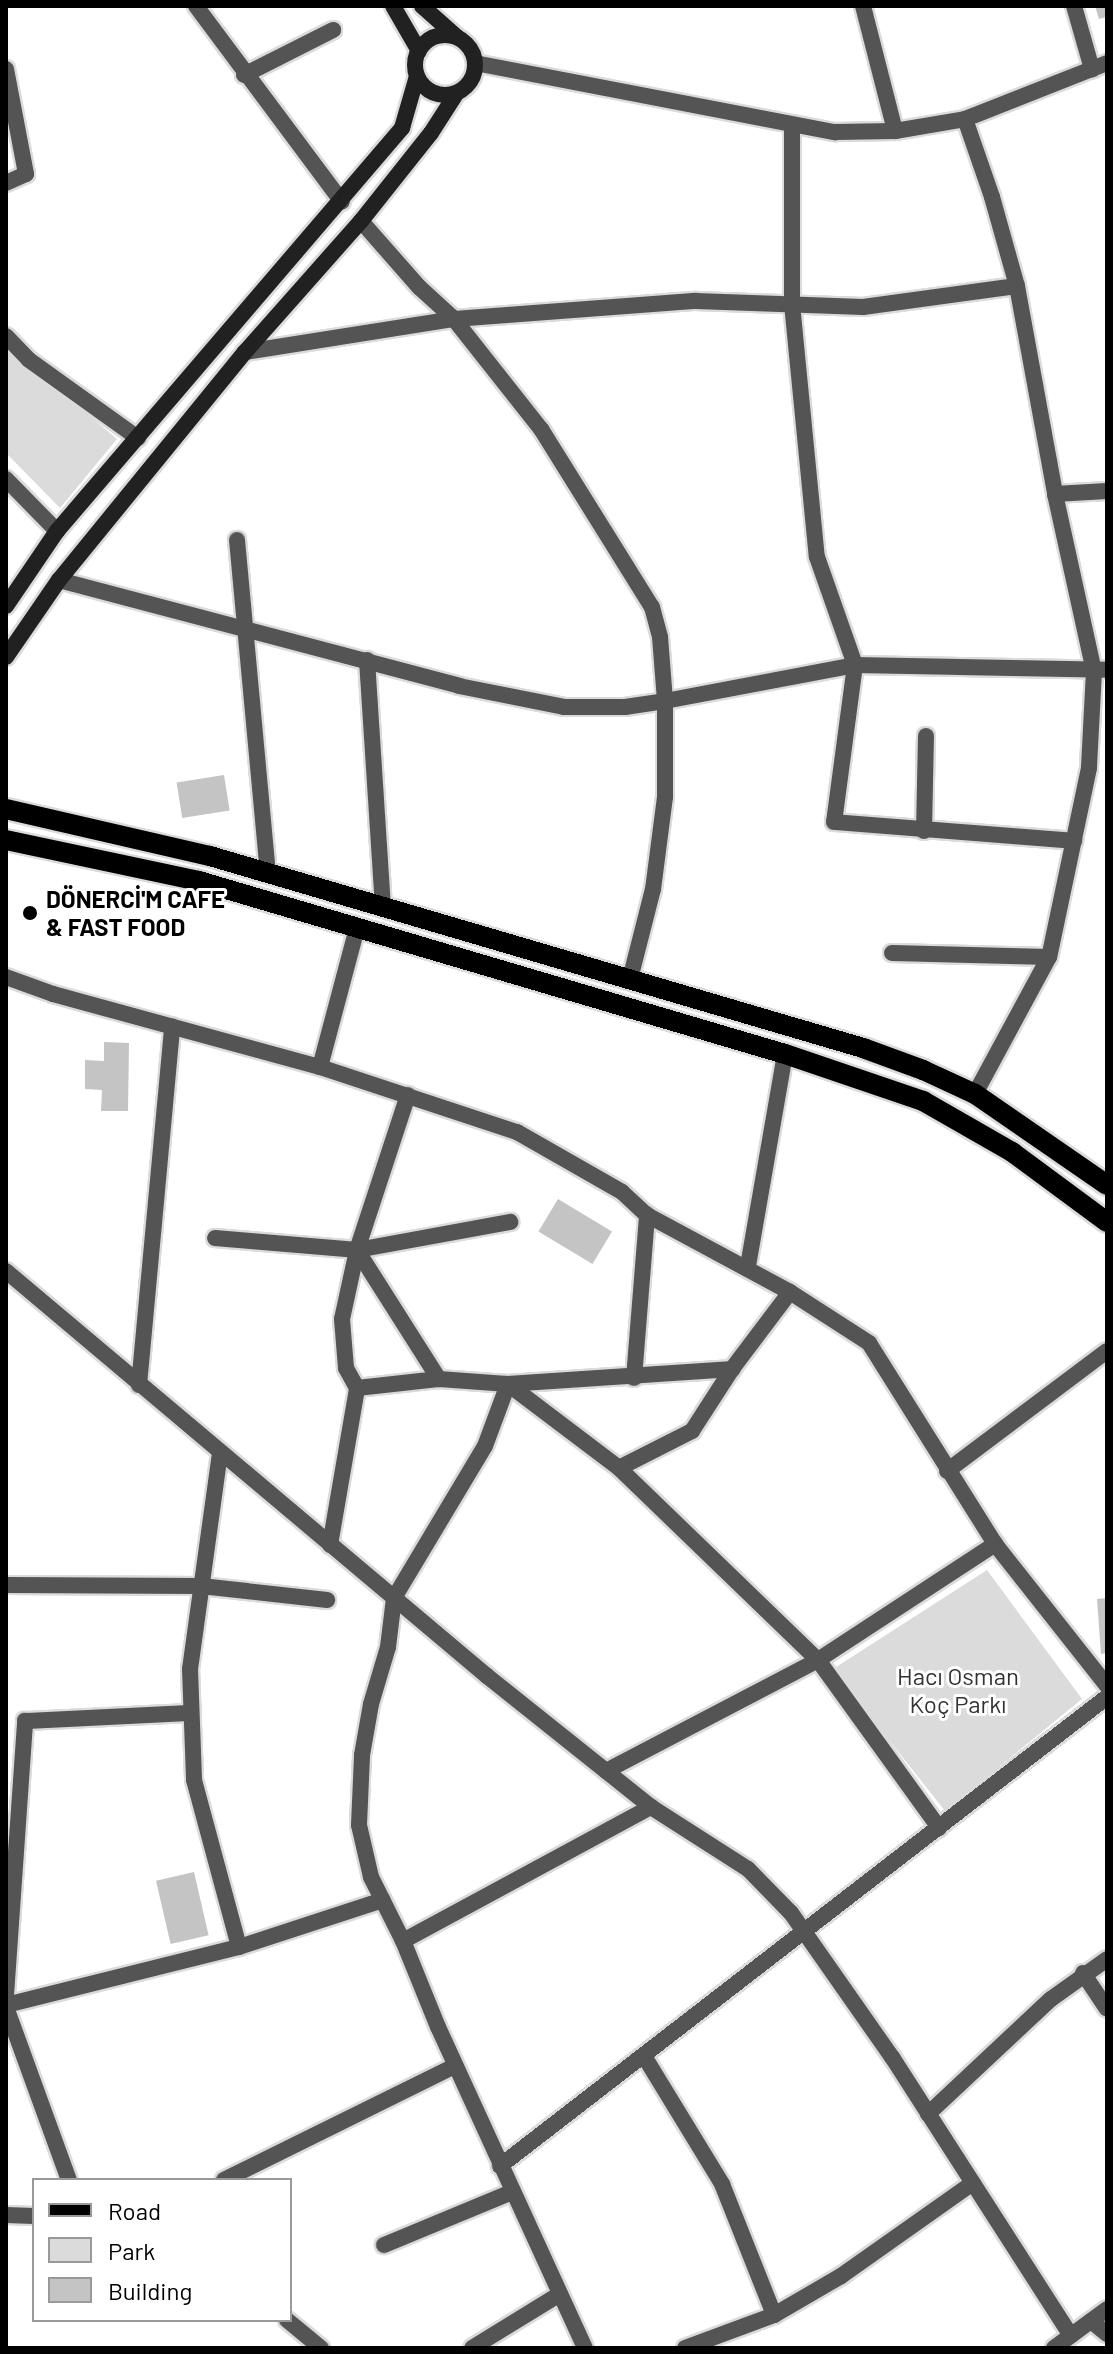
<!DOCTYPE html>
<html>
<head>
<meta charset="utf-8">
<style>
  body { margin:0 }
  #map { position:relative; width:1113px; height:2354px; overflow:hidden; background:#fff; font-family:Barlow,sans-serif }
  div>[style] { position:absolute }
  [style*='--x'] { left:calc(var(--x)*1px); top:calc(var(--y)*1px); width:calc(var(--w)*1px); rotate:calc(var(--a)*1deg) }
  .green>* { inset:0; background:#dbdbdb }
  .building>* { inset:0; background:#c4c4c4; transform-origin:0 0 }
  .roads { filter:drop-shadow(2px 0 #dbdbdb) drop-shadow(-2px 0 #dbdbdb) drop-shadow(0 2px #dbdbdb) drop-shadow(0 -2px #dbdbdb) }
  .minor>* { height:16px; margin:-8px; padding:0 8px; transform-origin:8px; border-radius:8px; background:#545454 }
  .secondary>* { height:16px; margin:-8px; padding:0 8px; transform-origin:8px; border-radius:8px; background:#212121 }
  .secondary>.ring { margin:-8px; padding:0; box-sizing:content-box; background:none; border:16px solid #212121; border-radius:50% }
  .primary>* { height:20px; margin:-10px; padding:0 10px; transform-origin:10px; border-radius:10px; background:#000 }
  .dots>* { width:22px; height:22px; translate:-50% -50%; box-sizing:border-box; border:4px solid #fff; border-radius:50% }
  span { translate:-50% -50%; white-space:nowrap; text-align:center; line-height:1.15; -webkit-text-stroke:6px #fff; paint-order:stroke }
  .poi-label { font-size:24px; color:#000; font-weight:700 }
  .left { translate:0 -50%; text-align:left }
  .park-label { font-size:24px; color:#323232 }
  .frame { position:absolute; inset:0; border:8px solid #000; pointer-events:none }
  .legend { position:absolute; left:32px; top:2178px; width:260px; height:144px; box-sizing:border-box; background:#fff; border:2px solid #999; margin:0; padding:10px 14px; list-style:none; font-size:24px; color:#000 }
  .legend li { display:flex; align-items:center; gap:16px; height:40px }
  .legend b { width:40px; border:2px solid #999 }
</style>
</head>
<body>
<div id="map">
  <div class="green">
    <div style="clip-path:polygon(12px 351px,117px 439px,60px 508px,6px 453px,6px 355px)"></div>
    <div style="clip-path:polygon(987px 1570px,1082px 1699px,945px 1811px,833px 1669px)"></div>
  </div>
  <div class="building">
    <div style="clip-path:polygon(1095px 6px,1107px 6px,1107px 17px,1099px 19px)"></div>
    <div style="left:224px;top:775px;width:36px;height:48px;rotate:81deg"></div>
    <div style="clip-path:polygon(104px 1042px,129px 1043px,128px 1111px,101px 1111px,102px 1090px,85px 1089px,85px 1060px,104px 1061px)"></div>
    <div style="left:558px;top:1199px;width:63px;height:38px;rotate:31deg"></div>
    <div style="clip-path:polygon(1107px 1598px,1107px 1653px,1101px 1654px,1097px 1599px)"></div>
    <div style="left:194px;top:1872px;width:65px;height:39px;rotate:77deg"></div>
  </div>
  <div class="roads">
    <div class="minor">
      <div style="--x:196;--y:6;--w:244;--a:53.3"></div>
      <div style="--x:863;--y:6;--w:129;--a:75.6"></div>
      <div style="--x:1074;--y:6;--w:66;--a:74.1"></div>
      <div style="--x:475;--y:63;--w:367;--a:10.9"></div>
      <div style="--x:835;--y:132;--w:60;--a:-1"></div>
      <div style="--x:895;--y:131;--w:71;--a:-9.7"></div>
      <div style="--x:965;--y:119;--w:153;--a:-21.5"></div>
      <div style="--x:6;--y:69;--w:107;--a:79.2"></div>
      <div style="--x:26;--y:174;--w:22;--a:156"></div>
      <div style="--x:244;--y:75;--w:100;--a:-26.8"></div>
      <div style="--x:965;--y:119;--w:83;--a:70.9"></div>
      <div style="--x:992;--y:197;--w:92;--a:74.3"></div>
      <div style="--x:1017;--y:286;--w:211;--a:79.6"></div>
      <div style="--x:1055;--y:494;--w:181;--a:77.6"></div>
      <div style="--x:1094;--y:671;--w:97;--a:93"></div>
      <div style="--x:1089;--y:768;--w:193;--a:101.9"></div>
      <div style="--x:1049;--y:957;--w:156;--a:118.4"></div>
      <div style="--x:792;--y:125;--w:179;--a:90"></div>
      <div style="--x:792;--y:304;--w:254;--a:84.4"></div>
      <div style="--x:817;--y:557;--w:114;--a:70.6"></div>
      <div style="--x:855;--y:665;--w:158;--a:97.6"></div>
      <div style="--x:834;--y:822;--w:241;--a:4.5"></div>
      <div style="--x:361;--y:221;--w:88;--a:48.7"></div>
      <div style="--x:419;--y:287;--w:47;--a:42.4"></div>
      <div style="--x:454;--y:319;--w:140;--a:51.7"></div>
      <div style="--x:541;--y:429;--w:210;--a:58.1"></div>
      <div style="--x:652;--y:607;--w:31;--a:75"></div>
      <div style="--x:660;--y:637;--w:64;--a:85.5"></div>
      <div style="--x:665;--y:701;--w:96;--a:90"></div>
      <div style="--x:665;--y:797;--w:93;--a:97.4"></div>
      <div style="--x:653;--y:889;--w:93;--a:104.3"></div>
      <div style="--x:6;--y:336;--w:33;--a:46"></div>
      <div style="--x:29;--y:360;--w:134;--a:35.6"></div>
      <div style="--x:245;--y:352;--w:212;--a:-9"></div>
      <div style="--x:454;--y:319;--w:243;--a:-4.3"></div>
      <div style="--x:696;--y:301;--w:167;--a:2.1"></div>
      <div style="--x:863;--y:307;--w:155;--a:-7.8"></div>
      <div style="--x:6;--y:479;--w:73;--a:45.6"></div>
      <div style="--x:1055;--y:494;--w:52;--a:-3.3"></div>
      <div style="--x:237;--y:540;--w:334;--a:84.7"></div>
      <div style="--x:59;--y:580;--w:414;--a:14.8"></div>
      <div style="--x:459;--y:686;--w:107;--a:11.3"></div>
      <div style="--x:564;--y:707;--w:61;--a:0"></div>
      <div style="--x:625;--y:707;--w:40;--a:-8.5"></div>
      <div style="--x:665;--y:701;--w:193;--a:-10.7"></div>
      <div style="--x:855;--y:665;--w:252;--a:1.1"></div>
      <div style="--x:367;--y:660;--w:247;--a:86.3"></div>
      <div style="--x:924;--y:831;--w:95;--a:-88.8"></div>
      <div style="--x:892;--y:953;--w:157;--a:1.5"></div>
      <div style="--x:6;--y:977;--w:50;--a:19.9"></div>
      <div style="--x:53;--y:994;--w:277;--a:15.3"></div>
      <div style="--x:320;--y:1067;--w:207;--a:18.3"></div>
      <div style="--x:517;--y:1132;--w:121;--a:29.7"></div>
      <div style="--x:622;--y:1192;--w:34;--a:43"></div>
      <div style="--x:647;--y:1215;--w:162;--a:28.3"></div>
      <div style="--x:790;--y:1292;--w:94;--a:32.8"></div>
      <div style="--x:869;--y:1343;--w:237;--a:57.9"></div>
      <div style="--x:995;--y:1544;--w:181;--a:51.7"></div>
      <div style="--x:320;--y:1067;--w:144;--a:-75.1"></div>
      <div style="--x:215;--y:1238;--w:143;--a:4.8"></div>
      <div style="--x:357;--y:1250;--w:156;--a:-10.4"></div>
      <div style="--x:357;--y:1250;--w:153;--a:57.6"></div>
      <div style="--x:748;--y:1266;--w:215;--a:-80.1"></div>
      <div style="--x:6;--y:1271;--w:629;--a:40.1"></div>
      <div style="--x:487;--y:1676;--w:210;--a:38.6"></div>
      <div style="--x:651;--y:1807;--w:115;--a:32.6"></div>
      <div style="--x:748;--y:1869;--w:62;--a:45.7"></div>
      <div style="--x:791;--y:1913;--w:176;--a:55"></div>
      <div style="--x:892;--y:2057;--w:331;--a:57.3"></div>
      <div style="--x:634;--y:1378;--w:164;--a:-85.4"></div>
      <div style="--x:139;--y:1385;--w:360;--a:-84.7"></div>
      <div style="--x:357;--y:1388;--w:23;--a:-119"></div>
      <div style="--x:346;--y:1368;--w:49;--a:-94.7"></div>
      <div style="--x:342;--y:1319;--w:71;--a:-77.7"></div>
      <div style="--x:357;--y:1250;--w:163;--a:-71.8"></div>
      <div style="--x:220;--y:1453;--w:218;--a:97.9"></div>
      <div style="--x:190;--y:1669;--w:111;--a:87.9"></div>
      <div style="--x:194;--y:1780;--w:173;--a:74.9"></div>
      <div style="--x:619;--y:1468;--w:82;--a:-26.9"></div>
      <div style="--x:692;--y:1431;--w:74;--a:-57.2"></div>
      <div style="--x:732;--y:1369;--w:96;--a:-53"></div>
      <div style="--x:947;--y:1471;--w:200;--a:-36.9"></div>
      <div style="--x:330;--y:1545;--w:159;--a:-80.2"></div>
      <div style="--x:357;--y:1388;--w:82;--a:-6.3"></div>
      <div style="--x:439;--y:1379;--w:69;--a:4.1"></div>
      <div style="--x:508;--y:1384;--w:139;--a:37.1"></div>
      <div style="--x:619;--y:1468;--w:277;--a:44"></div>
      <div style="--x:818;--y:1660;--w:207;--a:54.2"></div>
      <div style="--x:6;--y:1585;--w:195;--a:0.3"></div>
      <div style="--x:201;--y:1586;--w:127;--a:6.3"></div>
      <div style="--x:606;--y:1771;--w:239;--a:-27.6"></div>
      <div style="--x:818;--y:1660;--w:212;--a:-33.2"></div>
      <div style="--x:403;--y:1941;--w:282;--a:-28.4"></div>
      <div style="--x:1083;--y:1973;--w:43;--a:56.3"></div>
      <div style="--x:6;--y:1995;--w:275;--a:-86"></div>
      <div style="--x:25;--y:1721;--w:166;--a:-2.8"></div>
      <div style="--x:6;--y:2005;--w:240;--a:-14"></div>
      <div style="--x:239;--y:1947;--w:151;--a:-18.1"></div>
      <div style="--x:6;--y:2007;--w:184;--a:70"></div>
      <div style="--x:644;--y:2056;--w:150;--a:58.6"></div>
      <div style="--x:722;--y:2184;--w:141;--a:68.3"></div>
      <div style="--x:928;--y:2114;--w:168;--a:-43.1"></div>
      <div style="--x:1051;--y:1999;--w:69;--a:-35.5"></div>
      <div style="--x:500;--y:2166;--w:767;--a:-37.69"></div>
      <div style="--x:224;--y:2180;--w:258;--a:-26.3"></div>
      <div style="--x:6;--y:2215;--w:28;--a:2"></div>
      <div style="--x:384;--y:2245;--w:139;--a:-22.5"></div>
      <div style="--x:287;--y:2320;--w:44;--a:39.5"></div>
      <div style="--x:1091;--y:2321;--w:21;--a:39"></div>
      <div style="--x:472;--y:2348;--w:101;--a:-31.6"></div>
      <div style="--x:585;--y:2348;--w:353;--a:-114.6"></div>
      <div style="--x:438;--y:2027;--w:93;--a:-112.1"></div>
      <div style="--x:403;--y:1941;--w:72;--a:-116.6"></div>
      <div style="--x:371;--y:1877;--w:53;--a:-103"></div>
      <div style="--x:359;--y:1825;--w:70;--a:-87.5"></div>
      <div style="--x:362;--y:1755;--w:52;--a:-80"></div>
      <div style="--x:371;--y:1704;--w:59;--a:-73.4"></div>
      <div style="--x:388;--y:1647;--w:49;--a:-83"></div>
      <div style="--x:394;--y:1598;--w:177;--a:-59.1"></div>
      <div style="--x:485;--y:1446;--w:66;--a:-69.6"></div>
      <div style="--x:508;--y:1384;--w:225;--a:-3.8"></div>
      <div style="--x:685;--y:2348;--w:95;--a:-20.3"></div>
      <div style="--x:774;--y:2315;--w:78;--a:-30.2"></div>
      <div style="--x:841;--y:2276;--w:161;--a:-35.2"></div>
      <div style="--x:1054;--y:2348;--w:66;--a:-36.3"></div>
    </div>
    <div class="secondary">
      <div style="--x:393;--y:6;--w:52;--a:60"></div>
      <div style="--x:422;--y:6;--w:47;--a:41.5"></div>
      <div class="ring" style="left:415px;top:35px;width:44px;height:44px"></div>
      <div style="--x:6;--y:606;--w:91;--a:-55.8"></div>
      <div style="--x:57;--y:531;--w:531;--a:-49.43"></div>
      <div style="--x:402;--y:128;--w:54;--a:-73.9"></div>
      <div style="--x:6;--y:657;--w:93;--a:-55.5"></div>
      <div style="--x:59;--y:580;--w:294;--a:-50.8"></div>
      <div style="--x:245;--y:352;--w:175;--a:-48.5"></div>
      <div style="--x:361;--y:221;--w:112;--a:-51.5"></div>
      <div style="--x:431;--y:133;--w:46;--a:-57.3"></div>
    </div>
    <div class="primary">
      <div style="--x:6;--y:809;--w:209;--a:13"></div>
      <div style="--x:210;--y:856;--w:681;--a:16.38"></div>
      <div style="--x:863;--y:1048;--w:64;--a:20.1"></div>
      <div style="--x:923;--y:1070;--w:57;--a:24.8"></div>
      <div style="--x:975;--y:1094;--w:160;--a:34.6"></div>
      <div style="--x:6;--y:840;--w:197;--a:12"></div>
      <div style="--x:199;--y:881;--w:611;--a:16.45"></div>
      <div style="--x:785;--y:1054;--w:146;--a:18.8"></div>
      <div style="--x:923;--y:1101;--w:103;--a:29.8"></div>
      <div style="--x:1012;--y:1152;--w:118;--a:36.4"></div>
    </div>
  </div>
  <div class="dots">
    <div style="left:30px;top:913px;background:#000"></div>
  </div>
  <div class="poi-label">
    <span class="left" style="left:46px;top:913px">DÖNERCİ'M CAFE<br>&amp; FAST FOOD</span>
  </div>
  <div class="park-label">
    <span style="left:958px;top:1690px">Hacı Osman<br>Koç Parkı</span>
  </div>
  <div class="frame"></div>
  <ul class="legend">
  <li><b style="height:10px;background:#000"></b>Road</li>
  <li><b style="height:22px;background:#dbdbdb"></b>Park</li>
  <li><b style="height:22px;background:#c4c4c4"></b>Building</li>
  </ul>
</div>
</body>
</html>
